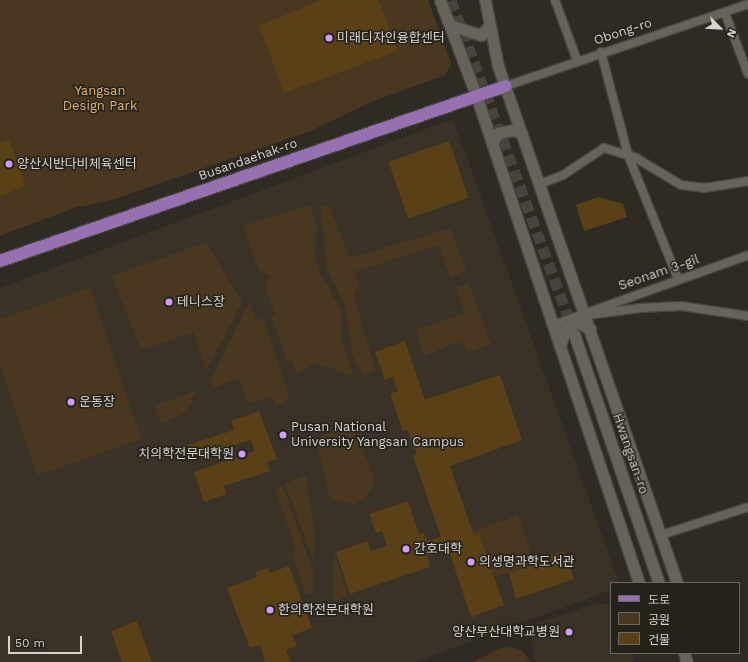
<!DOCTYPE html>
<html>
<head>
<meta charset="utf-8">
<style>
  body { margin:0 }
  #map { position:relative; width:748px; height:662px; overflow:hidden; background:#2f2a24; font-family:"Work Sans","Noto Sans KR",sans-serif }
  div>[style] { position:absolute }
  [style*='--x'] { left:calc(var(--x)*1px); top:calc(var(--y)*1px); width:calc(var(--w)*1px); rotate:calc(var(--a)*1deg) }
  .built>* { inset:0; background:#3a3227 }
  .green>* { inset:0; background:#49381f }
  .building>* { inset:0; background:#5a4016; transform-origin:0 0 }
  .secondary-tunnel>* { height:11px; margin-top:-5.5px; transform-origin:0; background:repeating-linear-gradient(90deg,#48433e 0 11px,transparent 0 16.5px) }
  .roads { filter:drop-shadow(1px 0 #49453f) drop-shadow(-1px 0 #49453f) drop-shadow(0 1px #49453f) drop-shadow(0 -1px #49453f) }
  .street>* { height:8px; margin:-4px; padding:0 4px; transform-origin:4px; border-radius:4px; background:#68625c }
  .secondary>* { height:11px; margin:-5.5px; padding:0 5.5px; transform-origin:5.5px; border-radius:5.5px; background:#68625c }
  .primary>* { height:12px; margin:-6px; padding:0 6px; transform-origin:6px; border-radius:6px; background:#9770b2 }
  .dots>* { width:11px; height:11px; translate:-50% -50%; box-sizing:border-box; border:2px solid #25211b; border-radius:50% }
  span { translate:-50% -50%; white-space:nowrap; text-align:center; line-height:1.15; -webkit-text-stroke:3px #25211b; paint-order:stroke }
  .street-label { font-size:13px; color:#d6d3cf }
  .poi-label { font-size:13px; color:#d6d3cf }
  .left { translate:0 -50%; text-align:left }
  .right { translate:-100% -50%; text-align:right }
  .park-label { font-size:13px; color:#e4b675 }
  .legend { position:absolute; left:610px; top:582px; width:130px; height:72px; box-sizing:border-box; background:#25211b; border:1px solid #6c6863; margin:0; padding:5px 7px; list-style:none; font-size:12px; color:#d6d3cf }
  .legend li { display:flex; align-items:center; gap:8px; height:20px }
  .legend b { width:20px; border:1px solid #6c6863 }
  .north { position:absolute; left:700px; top:8px; width:40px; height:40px; -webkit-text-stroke:3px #25211b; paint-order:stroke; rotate:114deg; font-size:11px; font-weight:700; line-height:16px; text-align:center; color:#d6d3cf }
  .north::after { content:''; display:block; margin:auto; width:14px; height:18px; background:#d6d3cf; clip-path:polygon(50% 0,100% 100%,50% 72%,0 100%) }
  .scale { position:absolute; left:8px; top:636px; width:74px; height:18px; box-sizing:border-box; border:2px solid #d6d3cf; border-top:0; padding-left:5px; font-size:12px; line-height:14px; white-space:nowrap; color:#d6d3cf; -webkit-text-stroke:3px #25211b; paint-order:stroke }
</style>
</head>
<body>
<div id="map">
  <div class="built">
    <div style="clip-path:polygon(453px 119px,619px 583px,611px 583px,611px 590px,415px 662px,0 662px,0 288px)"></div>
    <div style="clip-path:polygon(596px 603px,611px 605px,611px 653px,631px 653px,634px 662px,535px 662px,531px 636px,524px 628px)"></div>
  </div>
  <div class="green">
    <div style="clip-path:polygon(0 0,428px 0,451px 64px,445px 75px,371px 102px,308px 132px,112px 200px,74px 208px,0 236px)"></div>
    <div style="clip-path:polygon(320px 204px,330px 208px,350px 258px,448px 229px,452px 231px,466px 271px,450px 277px,438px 245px,354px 272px,359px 285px,353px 294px,376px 371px,363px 375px,352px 355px,345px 304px,327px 269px)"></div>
    <div style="clip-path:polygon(310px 205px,317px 226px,315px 258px,319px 271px,341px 311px,342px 342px,354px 376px,316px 363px,297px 373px,291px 360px,287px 360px,271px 316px,275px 315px,265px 286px,270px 276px,259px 270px,243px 226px)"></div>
    <div style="clip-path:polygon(206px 242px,242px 302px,206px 371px,193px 332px,141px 350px,112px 276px)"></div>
    <div style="clip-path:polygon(469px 284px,491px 344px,467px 353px,462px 340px,424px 356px,416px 330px,465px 313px,456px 288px)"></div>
    <div style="clip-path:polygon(90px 288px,142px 439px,37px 475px,0 366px,0 319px)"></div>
    <div style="clip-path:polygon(250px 300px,256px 320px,263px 318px,287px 390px,288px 398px,282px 405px,275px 405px,272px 396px,248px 404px,239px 378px,213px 388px,210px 382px)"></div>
    <div style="clip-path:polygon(197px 390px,186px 413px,161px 423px,154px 406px)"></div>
    <div style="clip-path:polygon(353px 423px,375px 481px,368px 496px,354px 504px,330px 499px,316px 438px)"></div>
    <div style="clip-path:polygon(306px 475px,314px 525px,314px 562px,285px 484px)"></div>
    <div style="clip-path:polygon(283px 486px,313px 572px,313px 592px,306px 595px,292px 550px,296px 549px,275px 488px)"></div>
    <div style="clip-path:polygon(518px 515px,532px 555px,538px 553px,541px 562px,495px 577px,479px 535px,472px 537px,471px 532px)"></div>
    <div style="clip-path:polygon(334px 552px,348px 595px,333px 602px,333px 571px)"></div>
    <div style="clip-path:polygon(513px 647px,521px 650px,531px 662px,473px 662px,501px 648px)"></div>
  </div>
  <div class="building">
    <div style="clip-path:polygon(321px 0,378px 0,398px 51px,284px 93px,259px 26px)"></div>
    <div style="clip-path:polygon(9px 140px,26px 186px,0 196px,0 143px)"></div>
    <div style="left:449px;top:141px;width:60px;height:64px;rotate:71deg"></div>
    <div style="clip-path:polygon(599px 197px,623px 204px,627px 217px,584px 231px,576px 205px)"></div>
    <div style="clip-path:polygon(405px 341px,425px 400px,500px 375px,522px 440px,450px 466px,474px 536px,479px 534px,504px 605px,471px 617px,448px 548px,427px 556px,430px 567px,350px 594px,336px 552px,367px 541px,371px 551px,387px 546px,382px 531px,376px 533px,369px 514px,408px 501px,419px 534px,424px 533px,427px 541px,441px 537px,413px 456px,417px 454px,408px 430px,403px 431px,390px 394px,398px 391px,393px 377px,385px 380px,375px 352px)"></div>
    <div style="clip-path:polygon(259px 411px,277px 459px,267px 462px,270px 471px,224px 486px,226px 494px,204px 502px,194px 472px,255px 451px,251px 440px,192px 457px,188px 445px,234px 430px,231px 421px)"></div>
    <div style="clip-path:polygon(564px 551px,574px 579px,516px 599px,509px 573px,552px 559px,550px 555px)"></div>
    <div style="clip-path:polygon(289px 566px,312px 628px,292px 635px,297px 646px,286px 650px,291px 662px,265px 662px,260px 645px,250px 648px,227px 588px,257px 577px,256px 572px,268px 568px,270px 573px)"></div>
    <div style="clip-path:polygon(137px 621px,152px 662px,122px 662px,111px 631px)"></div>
  </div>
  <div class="secondary-tunnel">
    <div style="--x:451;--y:0;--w:352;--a:69.7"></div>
  </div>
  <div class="roads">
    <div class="street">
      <div style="--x:555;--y:0;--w:64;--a:69.9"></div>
      <div style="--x:725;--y:13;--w:65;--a:69.3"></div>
      <div style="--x:601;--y:52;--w:106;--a:75.3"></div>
      <div style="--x:628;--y:155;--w:134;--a:68"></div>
      <div style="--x:506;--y:86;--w:256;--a:-18.7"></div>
      <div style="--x:540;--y:184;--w:25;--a:-21"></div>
      <div style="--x:563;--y:175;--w:49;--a:-33.4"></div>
      <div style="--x:604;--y:148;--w:34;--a:17"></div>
      <div style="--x:636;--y:158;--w:52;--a:31"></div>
      <div style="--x:681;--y:185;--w:23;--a:7"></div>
      <div style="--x:704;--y:188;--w:45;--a:-9"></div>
      <div style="--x:580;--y:316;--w:61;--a:-7.6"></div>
      <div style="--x:640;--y:308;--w:41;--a:-2.8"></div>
      <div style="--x:681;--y:306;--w:68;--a:8.5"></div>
      <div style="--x:553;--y:325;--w:207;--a:-19.7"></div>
      <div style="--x:661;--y:535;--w:91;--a:-17.8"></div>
    </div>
    <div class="secondary">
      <div style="--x:440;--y:0;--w:102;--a:69.2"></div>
      <div style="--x:476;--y:95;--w:515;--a:71.53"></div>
      <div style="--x:485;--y:0;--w:67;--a:78.9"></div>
      <div style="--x:498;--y:66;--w:547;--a:70.9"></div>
      <div style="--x:450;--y:25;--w:33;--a:18"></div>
      <div style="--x:481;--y:35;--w:13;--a:-48"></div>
      <div style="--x:492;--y:143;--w:12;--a:-59"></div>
      <div style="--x:498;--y:133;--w:15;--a:-11"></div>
      <div style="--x:513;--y:130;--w:9;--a:18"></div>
      <div style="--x:574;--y:334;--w:263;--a:71.2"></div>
      <div style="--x:560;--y:346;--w:21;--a:-73"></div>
      <div style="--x:566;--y:326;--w:12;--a:-20"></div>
      <div style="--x:577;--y:322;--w:15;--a:28"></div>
      <div style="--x:684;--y:653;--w:9;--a:72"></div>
    </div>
    <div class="primary">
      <div style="--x:0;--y:261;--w:535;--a:-19.08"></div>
    </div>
  </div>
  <div class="dots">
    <div style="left:329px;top:38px;background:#d09dff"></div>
    <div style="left:9px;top:164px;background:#d09dff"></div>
    <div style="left:169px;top:302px;background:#d09dff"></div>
    <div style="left:71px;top:402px;background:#d09dff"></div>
    <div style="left:283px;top:435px;background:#d09dff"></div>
    <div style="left:242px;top:454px;background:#d09dff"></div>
    <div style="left:406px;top:549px;background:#d09dff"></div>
    <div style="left:471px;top:562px;background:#d09dff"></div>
    <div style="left:270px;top:610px;background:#d09dff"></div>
    <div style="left:569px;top:632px;background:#d09dff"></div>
  </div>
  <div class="street-label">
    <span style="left:623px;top:32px;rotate:-18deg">Obong-ro</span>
    <span style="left:248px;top:160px;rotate:-19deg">Busandaehak-ro</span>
    <span style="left:659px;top:273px;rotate:-19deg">Seonam 3-gil</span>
    <span style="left:630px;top:454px;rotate:71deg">Hwangsan-ro</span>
  </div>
  <div class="poi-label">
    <span class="left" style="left:337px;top:38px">미래디자인융합센터</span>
    <span class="left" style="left:17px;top:164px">양산시반다비체육센터</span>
    <span class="left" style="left:177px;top:302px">테니스장</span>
    <span class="left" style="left:79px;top:402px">운동장</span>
    <span class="left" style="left:291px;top:435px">Pusan National<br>University Yangsan Campus</span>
    <span class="right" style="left:234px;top:454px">치의학전문대학원</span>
    <span class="left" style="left:414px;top:549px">간호대학</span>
    <span class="left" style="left:479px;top:562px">의생명과학도서관</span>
    <span class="left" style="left:278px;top:610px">한의학전문대학원</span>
    <span class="right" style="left:560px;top:632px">양산부산대학교병원</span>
  </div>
  <div class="park-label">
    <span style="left:100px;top:99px">Yangsan<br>Design Park</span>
  </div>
  <ul class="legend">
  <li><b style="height:5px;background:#9770b2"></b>도로</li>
  <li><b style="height:11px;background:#49381f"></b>공원</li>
  <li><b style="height:11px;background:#5a4016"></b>건물</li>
  </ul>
  <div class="north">N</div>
  <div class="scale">50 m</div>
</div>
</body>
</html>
